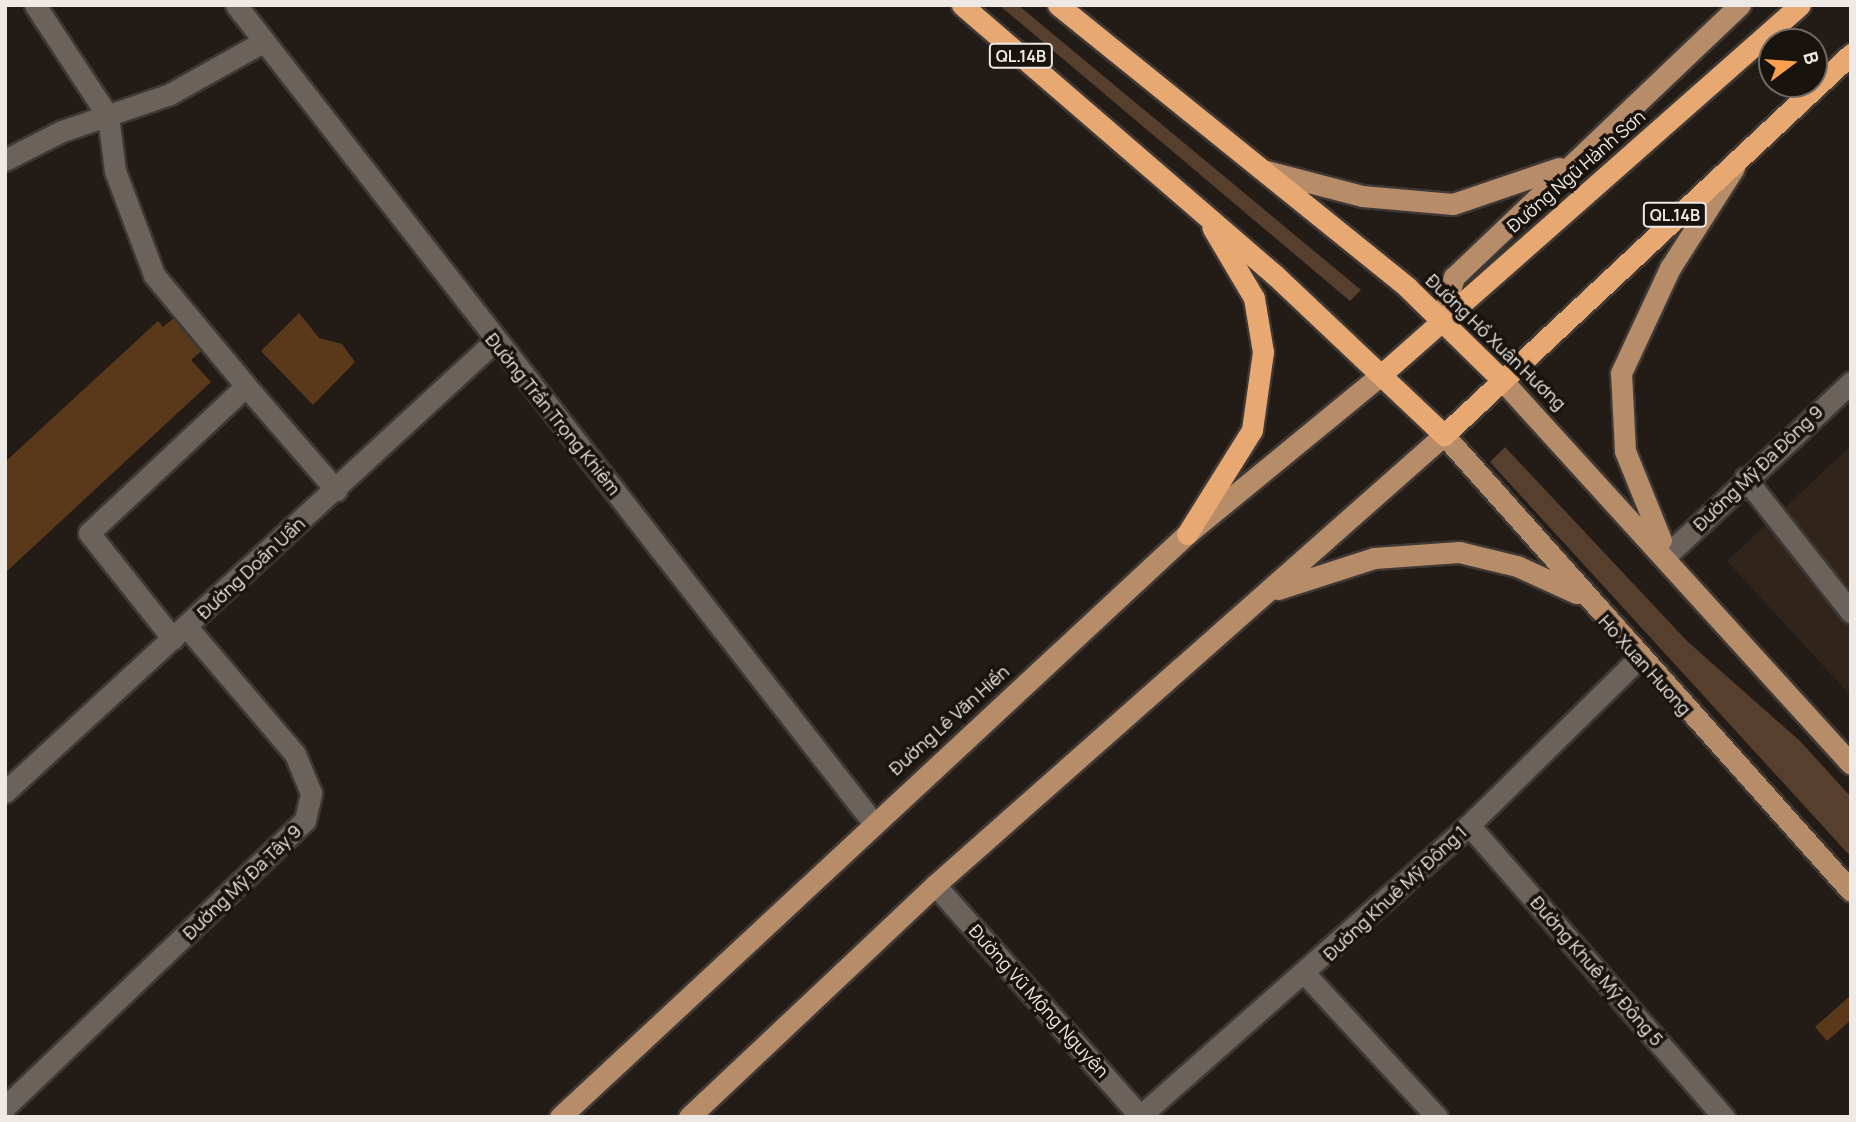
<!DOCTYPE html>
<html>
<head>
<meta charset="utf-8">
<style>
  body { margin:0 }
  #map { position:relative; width:1856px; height:1122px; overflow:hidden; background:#231c16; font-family:Manrope,sans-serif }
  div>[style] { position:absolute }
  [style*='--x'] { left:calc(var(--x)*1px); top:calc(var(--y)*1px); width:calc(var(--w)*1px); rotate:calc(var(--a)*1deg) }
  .built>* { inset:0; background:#30241b }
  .green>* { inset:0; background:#563f2d }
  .building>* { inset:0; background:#5a381a }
  .roads { filter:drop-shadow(2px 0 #3e3835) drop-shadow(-2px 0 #3e3835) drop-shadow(0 2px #3e3835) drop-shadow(0 -2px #3e3835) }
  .minor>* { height:21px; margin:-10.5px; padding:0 10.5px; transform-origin:10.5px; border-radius:10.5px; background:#6b625c }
  .major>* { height:21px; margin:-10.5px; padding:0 10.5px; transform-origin:10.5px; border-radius:10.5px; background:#b68c69 }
  .highway>* { height:21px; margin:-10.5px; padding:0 10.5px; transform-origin:10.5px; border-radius:10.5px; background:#e8a872 }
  span { translate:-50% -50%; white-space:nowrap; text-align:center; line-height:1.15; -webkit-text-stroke:7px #19130d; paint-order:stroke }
  .shield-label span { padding:2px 5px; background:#19130d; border:2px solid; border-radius:5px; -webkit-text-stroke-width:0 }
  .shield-label { font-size:16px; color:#eee9e5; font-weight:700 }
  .street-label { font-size:18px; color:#eee9e5 }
  .frame { position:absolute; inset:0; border:7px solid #eee9e5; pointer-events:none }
  .north { position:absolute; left:1758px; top:28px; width:70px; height:70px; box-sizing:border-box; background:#19130d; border:2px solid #6e6963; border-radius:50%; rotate:74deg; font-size:19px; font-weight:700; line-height:28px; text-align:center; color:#eee9e5 }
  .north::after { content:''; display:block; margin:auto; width:24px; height:32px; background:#f9a04c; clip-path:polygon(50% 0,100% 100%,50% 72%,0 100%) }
</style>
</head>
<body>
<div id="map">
  <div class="built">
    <div style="clip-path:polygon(1851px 446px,1851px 696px,1727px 561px)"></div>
  </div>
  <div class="green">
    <div style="clip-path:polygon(999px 5px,1018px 5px,1361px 290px,1350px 301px)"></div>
    <div style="clip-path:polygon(1505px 447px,1687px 641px,1801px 742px,1851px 797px,1851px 857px,1490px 462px)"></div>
  </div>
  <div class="building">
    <div style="clip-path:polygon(299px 313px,319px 338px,342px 344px,355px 362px,313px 405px,261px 351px)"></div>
    <div style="clip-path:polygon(175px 317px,204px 349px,191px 360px,211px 382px,5px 573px,5px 462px,158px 321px,163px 327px)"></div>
    <div style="clip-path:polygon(1851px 995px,1851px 1020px,1827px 1041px,1815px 1027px)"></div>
  </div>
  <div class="roads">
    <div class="minor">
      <div style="--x:35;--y:5;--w:133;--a:56.7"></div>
      <div style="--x:108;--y:116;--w:55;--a:82.7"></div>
      <div style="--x:115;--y:171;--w:111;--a:69.4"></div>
      <div style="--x:154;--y:275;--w:144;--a:50.3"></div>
      <div style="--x:246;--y:386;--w:215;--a:136.9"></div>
      <div style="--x:89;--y:533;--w:135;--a:51.6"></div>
      <div style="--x:236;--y:5;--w:1035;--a:52.07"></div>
      <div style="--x:5;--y:160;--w:64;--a:-27"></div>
      <div style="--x:62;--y:131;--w:114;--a:-18.9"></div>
      <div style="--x:170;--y:94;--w:104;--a:-29.3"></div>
      <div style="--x:246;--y:386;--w:138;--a:49.1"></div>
      <div style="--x:1745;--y:478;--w:171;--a:51.7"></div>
      <div style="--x:1667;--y:555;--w:253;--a:-43.2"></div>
      <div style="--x:5;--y:792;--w:666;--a:-42.63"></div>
      <div style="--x:1469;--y:825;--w:388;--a:48.9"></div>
      <div style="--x:935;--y:885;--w:310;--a:48.4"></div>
      <div style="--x:1306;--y:975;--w:193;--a:47.3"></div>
      <div style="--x:5;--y:1107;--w:415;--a:-43.7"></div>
      <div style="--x:305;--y:820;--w:28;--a:-77"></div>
      <div style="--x:311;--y:793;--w:42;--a:-112.3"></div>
      <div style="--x:295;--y:754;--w:167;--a:-130.4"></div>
      <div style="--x:1139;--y:1117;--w:441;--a:-41.5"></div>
      <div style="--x:1469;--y:825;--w:238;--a:-44.5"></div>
    </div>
    <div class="major">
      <div style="--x:1266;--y:171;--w:99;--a:14.6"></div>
      <div style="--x:1362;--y:196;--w:91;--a:5"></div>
      <div style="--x:1453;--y:204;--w:112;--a:-18.8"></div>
      <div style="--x:1442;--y:317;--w:42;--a:-73.3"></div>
      <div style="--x:1454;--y:277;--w:395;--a:-43.6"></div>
      <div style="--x:1501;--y:379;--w:520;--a:47.73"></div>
      <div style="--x:1661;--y:540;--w:96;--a:-112"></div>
      <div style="--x:1625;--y:451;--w:78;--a:-92.9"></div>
      <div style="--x:1621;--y:373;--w:116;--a:-65"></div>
      <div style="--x:1670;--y:268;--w:119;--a:-57.4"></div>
      <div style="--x:1278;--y:589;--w:101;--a:-17.9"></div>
      <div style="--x:1374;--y:558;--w:85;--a:-4"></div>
      <div style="--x:1459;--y:552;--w:60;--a:13.6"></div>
      <div style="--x:1517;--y:566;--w:65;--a:24.6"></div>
      <div style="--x:560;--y:1117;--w:856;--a:-42.92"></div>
      <div style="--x:1187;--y:534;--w:254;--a:-39.4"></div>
      <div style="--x:689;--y:1117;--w:338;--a:-43.3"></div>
      <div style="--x:935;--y:885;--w:679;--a:-41.48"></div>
      <div style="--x:1444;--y:435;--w:611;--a:48.25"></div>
    </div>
    <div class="highway">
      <div style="--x:962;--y:5;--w:413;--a:40.8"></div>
      <div style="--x:1275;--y:275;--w:233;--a:43.4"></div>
      <div style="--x:1444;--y:435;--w:558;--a:-43.11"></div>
      <div style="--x:1058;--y:5;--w:449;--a:38.9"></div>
      <div style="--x:1407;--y:287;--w:132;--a:44.4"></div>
      <div style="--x:1383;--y:373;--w:556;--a:-41.43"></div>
      <div style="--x:1187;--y:534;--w:123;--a:-58"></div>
      <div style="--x:1252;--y:430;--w:79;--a:-82"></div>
      <div style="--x:1263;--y:352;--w:55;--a:-99.5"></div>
      <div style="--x:1254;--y:298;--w:82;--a:-120.6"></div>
    </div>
  </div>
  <div class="shield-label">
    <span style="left:1021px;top:56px">QL.14B</span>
    <span style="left:1675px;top:215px">QL.14B</span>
  </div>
  <div class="street-label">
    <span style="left:1576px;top:171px;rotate:-41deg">Đường Ngũ Hành Sơn</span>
    <span style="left:1496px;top:342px;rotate:44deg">Đường Hồ Xuân Hương</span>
    <span style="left:553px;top:414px;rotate:51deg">Đường Trần Trọng Khiêm</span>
    <span style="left:1758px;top:468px;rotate:-44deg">Đường Mỹ Đa Đông 9</span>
    <span style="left:251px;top:568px;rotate:-43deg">Đường Doãn Uẩn</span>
    <span style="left:1645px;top:665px;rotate:48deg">Ho Xuan Huong</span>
    <span style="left:949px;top:720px;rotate:-42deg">Đường Lê Văn Hiến</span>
    <span style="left:242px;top:882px;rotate:-44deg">Đường Mỹ Đa Tây 9</span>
    <span style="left:1395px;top:893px;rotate:-43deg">Đường Khuê Mỹ Đông 1</span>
    <span style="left:1597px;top:971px;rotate:49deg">Đường Khuê Mỹ Đông 5</span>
    <span style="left:1039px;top:1001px;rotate:48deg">Đường Vũ Mộng Nguyên</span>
  </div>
  <div class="frame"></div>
  <div class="north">B</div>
</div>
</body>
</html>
